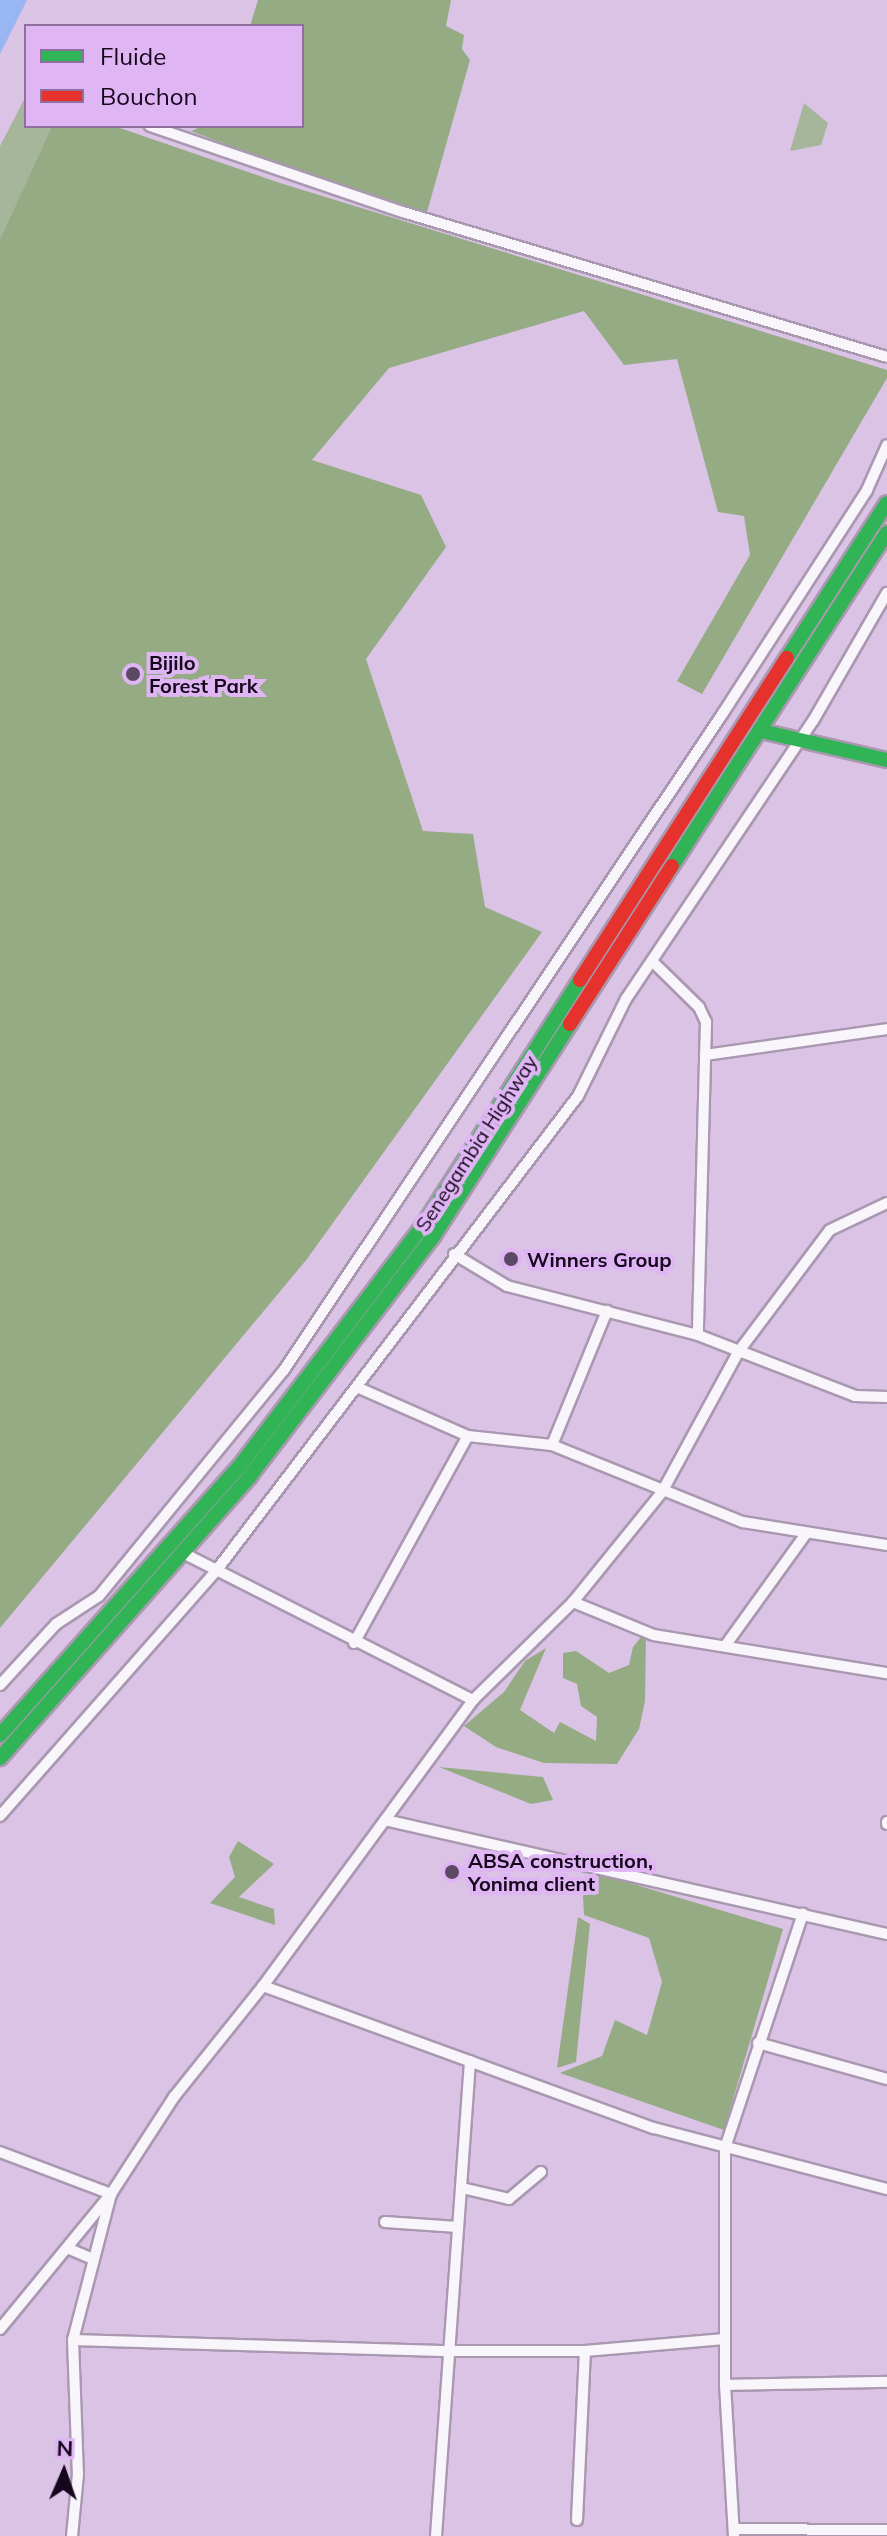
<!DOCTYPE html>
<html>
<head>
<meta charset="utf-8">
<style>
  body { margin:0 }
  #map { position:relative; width:887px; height:2536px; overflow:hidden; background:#dac3e5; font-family:Mulish,sans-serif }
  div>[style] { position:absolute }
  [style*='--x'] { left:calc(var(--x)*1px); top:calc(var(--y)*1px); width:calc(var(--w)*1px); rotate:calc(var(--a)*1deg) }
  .green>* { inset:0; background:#a5b69a }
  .forest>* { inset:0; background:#95ab84 }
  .water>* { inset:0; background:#97b6f2 }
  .roads { filter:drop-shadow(2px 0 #aa98b1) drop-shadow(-2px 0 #aa98b1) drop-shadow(0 2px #aa98b1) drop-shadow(0 -2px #aa98b1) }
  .street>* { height:10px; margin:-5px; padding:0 5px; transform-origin:5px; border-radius:5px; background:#f9f6fb }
  .fast>* { height:14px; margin:-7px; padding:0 7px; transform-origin:7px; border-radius:7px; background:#30b455 }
  .jam>* { height:14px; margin:-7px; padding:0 7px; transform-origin:7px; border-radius:7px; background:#e5322d }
  .dots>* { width:22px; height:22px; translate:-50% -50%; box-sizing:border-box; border:4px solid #dfb5f3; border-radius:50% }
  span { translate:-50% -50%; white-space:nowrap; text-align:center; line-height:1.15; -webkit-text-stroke:8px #dfb5f3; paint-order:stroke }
  .poi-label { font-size:20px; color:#16071d; font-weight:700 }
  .left { translate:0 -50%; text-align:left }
  .street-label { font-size:20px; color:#16071d }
  .legend { position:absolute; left:24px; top:24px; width:280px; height:104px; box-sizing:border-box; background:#dfb5f3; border:2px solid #8f6f9d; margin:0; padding:10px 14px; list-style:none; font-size:24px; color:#16071d }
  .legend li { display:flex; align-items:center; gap:16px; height:40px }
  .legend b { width:40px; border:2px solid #8f6f9d }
  .north { position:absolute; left:24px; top:2432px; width:80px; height:80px; -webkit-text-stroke:6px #dfb5f3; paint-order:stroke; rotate:2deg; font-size:22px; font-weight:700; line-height:32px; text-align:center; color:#16071d }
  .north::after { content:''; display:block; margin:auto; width:28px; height:36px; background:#16071d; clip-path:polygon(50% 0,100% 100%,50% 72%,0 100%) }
</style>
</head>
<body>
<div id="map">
  <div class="green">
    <div style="clip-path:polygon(26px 96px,26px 126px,52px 126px,0 239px,0 146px)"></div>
    <div style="clip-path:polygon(804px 103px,828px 123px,821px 145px,790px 151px)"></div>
  </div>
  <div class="forest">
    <div style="clip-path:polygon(258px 0,451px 0,446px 26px,464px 35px,462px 49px,470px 60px,427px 212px,312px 177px,191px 131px,203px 126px,302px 126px,302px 26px,250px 26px)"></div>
    <div style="clip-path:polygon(52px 126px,114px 126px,280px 183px,887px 370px,887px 378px,702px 694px,677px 681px,750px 555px,744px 516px,718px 512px,677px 359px,624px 365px,584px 311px,389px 368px,312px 460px,421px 495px,446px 547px,366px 659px,423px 831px,473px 834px,485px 907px,542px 932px,307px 1259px,0 1628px,0 239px)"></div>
    <div style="clip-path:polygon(646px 1631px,645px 1701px,639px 1729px,617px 1764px,544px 1763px,496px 1747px,464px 1726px,504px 1692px,525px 1661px,546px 1648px,520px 1710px,554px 1733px,560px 1722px,596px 1741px,597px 1717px,581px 1706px,577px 1684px,563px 1678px,563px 1653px,576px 1651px,609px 1673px,629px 1665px,633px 1647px)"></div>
    <div style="clip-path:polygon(439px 1767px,543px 1777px,553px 1800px,531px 1804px)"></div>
    <div style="clip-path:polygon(238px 1841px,274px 1864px,239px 1897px,274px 1909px,275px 1925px,210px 1903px,235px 1877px,229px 1857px)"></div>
    <div style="clip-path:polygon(600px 1874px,783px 1929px,724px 2130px,560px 2073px,602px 2056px,615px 2020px,647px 2035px,662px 1982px,649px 1938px,584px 1915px,583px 1896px)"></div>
    <div style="clip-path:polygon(578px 1917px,590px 1924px,576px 2062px,557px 2068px)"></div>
  </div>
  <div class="water">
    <div style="clip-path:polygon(0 0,27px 0,0 54px)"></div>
  </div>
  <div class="roads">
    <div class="street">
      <div style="--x:150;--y:126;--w:267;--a:18.8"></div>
      <div style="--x:403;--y:212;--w:505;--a:16.68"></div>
      <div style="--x:654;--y:963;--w:63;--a:44.4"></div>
      <div style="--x:699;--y:1007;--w:17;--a:65"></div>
      <div style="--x:706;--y:1022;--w:313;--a:91.5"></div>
      <div style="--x:705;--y:1055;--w:184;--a:-8.1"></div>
      <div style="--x:454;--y:1254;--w:62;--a:31.1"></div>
      <div style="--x:507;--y:1286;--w:197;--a:14.4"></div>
      <div style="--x:698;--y:1335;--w:168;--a:21.2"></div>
      <div style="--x:855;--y:1396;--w:32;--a:2"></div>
      <div style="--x:359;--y:1388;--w:119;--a:23.8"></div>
      <div style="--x:468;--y:1436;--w:84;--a:6.1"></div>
      <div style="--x:552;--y:1445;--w:206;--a:22"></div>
      <div style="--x:743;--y:1522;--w:146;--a:9.1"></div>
      <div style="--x:552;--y:1445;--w:145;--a:-67.7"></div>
      <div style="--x:185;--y:1554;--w:323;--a:26.9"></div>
      <div style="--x:573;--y:1602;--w:87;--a:22.2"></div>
      <div style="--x:654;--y:1635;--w:236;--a:9.3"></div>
      <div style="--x:354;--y:1643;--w:236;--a:-61.2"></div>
      <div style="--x:725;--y:1646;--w:137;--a:-54.2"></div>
      <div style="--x:0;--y:1685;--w:83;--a:-47.4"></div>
      <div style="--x:56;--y:1624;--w:51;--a:-33.1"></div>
      <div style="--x:99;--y:1596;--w:292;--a:-50.7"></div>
      <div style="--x:284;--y:1370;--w:790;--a:-56.25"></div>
      <div style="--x:723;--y:713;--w:265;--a:-57.1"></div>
      <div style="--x:867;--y:490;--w:49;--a:-66"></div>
      <div style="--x:0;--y:1816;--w:327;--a:-48.6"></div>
      <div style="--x:216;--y:1571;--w:597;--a:-52.69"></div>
      <div style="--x:578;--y:1096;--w:108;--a:-63.7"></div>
      <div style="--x:626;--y:999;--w:335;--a:-56.1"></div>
      <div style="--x:813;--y:721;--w:148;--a:-60"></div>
      <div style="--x:385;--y:1820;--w:515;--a:12.79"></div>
      <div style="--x:887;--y:1824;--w:2;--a:-90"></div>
      <div style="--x:263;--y:1986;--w:416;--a:20"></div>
      <div style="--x:654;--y:2128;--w:241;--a:14.7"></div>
      <div style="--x:758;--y:2043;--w:134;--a:15.6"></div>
      <div style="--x:0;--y:2152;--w:119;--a:20.7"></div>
      <div style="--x:111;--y:2194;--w:151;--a:104.6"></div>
      <div style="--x:73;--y:2340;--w:134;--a:87.9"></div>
      <div style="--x:78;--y:2474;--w:62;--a:95.5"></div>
      <div style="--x:462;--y:2188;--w:48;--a:13.2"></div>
      <div style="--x:509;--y:2199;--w:42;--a:-40.2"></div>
      <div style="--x:385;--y:2222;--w:73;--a:3.9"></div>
      <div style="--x:67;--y:2248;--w:28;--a:23"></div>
      <div style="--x:0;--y:2329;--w:175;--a:-50.6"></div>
      <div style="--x:111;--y:2194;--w:116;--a:-57"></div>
      <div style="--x:174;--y:2097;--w:142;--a:-51.3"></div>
      <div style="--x:263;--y:1986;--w:355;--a:-53.7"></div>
      <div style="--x:473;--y:1700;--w:140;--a:-44.4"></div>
      <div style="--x:573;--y:1602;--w:141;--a:-51"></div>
      <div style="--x:662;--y:1492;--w:161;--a:-61.4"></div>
      <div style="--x:739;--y:1351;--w:151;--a:-53.1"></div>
      <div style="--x:830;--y:1230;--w:63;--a:-25.3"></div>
      <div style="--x:73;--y:2340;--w:377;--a:1.7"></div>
      <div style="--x:450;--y:2351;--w:135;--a:0"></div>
      <div style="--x:585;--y:2351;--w:140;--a:-4.9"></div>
      <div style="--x:725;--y:2385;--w:237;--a:-90"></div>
      <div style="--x:725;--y:2148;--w:247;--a:-71.6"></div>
      <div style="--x:577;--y:2520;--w:169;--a:-87.3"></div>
      <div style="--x:734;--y:2529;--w:153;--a:0.4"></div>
      <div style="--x:436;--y:2536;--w:476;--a:-85.9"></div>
      <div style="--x:734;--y:2536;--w:151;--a:-93.4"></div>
      <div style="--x:725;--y:2385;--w:162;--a:-1.1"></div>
    </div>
    <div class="fast">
      <div style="--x:787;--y:658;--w:184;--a:-57.2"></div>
      <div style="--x:761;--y:731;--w:129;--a:13"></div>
      <div style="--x:672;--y:866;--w:396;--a:-57.2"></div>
      <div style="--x:0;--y:1735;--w:359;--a:-48.3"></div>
      <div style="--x:239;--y:1467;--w:302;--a:-52.7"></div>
      <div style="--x:422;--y:1227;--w:293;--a:-57.4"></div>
      <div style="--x:0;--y:1758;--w:377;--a:-48.4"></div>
      <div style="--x:250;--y:1476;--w:303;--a:-52.6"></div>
      <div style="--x:434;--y:1235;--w:251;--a:-57.2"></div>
    </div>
    <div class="jam">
      <div style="--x:580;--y:980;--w:383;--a:-57.3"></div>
      <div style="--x:570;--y:1024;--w:188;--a:-57.2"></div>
    </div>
  </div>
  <div class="dots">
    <div style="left:133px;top:674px;background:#5b4963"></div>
    <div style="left:511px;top:1259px;background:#5b4963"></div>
    <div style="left:452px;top:1872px;background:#5b4963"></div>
  </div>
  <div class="poi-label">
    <span class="left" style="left:149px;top:674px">Bijilo<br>Forest Park</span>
    <span class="left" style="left:527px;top:1259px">Winners Group</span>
    <span class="left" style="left:468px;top:1872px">ABSA construction,<br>Yonima client</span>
  </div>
  <div class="street-label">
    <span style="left:476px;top:1143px;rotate:-57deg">Senegambia Highway</span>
  </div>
  <ul class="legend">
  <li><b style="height:10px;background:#30b455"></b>Fluide</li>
  <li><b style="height:10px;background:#e5322d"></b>Bouchon</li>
  </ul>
  <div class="north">N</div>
</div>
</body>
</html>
